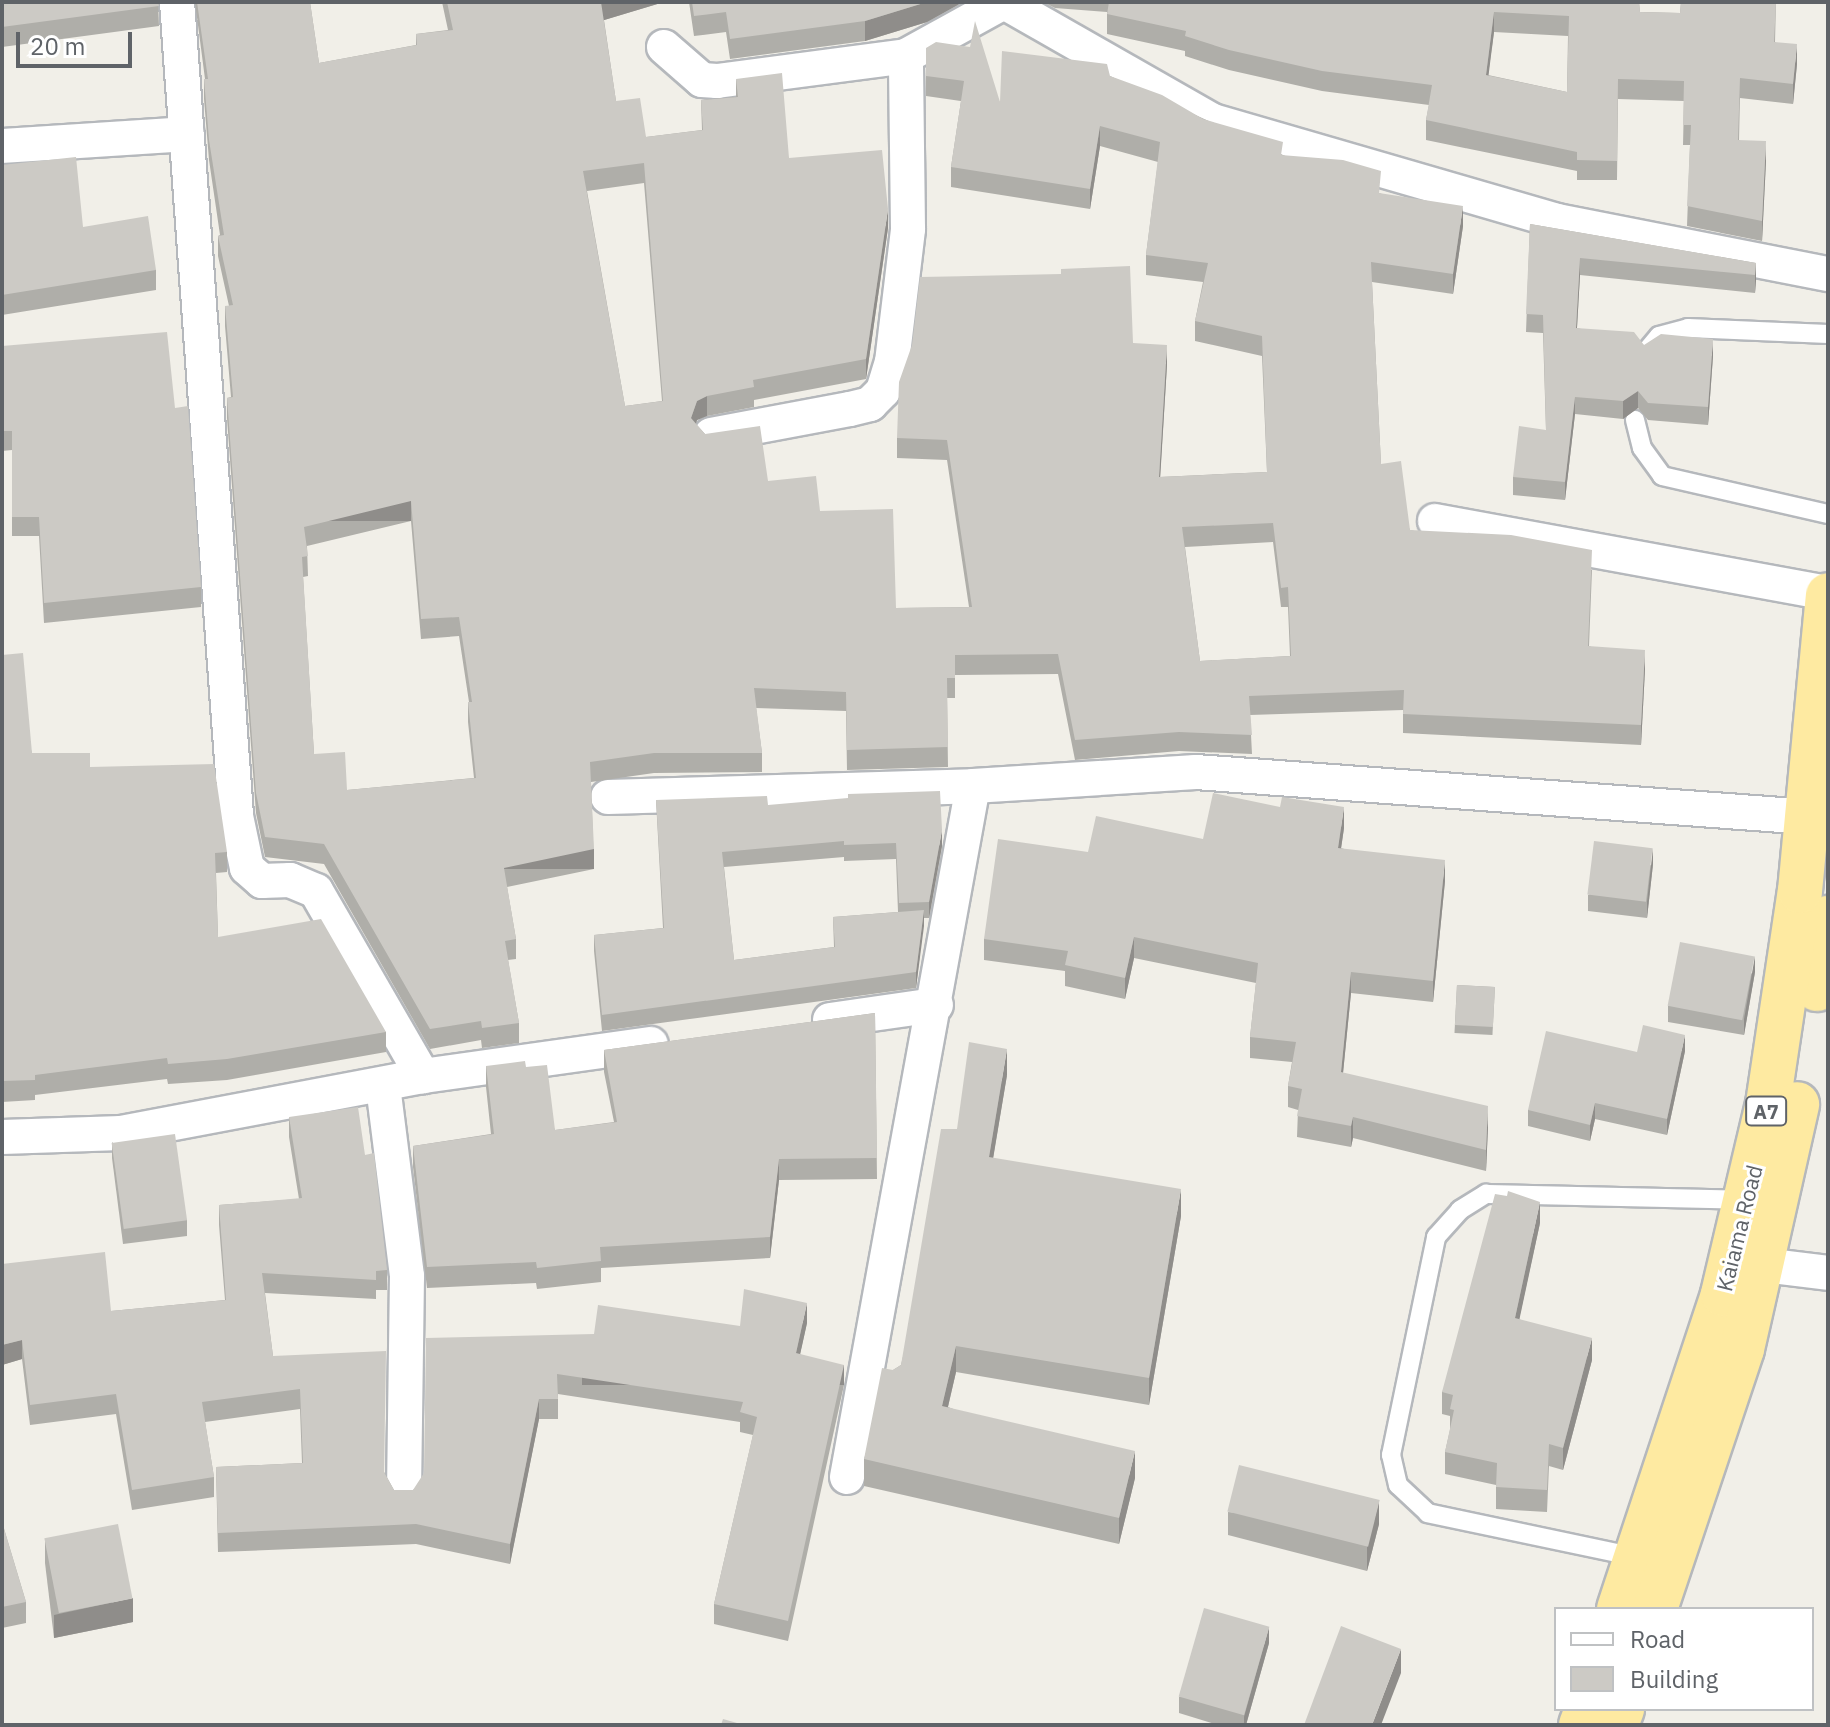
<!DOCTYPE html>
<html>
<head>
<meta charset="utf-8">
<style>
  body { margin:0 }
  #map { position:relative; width:1830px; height:1727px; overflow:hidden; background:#f1efe8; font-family:"IBM Plex Sans",sans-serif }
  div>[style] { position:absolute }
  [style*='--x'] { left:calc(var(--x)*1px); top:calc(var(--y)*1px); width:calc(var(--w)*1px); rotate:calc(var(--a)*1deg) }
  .roads { filter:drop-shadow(2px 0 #b5b8bc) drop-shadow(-2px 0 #b5b8bc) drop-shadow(0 2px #b5b8bc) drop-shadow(0 -2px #b5b8bc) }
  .service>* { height:18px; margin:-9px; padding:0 9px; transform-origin:9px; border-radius:9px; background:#fff }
  .minor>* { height:34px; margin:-17px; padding:0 17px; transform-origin:17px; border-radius:17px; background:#fff }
  .trunk>* { height:44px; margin:-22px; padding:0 22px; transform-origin:22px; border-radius:22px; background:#feeaa1 }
  .wall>* { inset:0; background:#afaea9; transform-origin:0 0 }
  .shaded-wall>* { inset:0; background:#8f8d8a; transform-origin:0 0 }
  .building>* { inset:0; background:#cccac5; transform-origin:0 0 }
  span { translate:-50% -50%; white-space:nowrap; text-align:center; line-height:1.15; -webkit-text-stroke:6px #fff; paint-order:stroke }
  .shield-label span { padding:2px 6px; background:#fff; border:2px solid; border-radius:6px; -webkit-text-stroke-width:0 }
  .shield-label { font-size:20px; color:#5f6368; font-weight:700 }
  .street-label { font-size:22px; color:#5f6368 }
  .frame { position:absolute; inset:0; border:4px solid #5f6368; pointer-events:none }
  .legend { position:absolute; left:1554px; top:1607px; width:260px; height:104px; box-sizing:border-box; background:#fff; border:2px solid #bfc1c3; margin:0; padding:10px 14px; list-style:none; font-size:24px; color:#5f6368 }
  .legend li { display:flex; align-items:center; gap:16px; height:40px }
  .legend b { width:40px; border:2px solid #bfc1c3 }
  .scale { position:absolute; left:16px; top:32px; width:116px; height:36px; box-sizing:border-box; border:4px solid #5f6368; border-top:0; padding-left:10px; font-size:24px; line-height:28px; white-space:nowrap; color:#5f6368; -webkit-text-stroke:6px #fff; paint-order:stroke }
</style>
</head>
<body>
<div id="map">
  <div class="roads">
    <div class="service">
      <div style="--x:1648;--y:349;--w:17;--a:-50"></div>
      <div style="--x:1659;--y:336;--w:30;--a:-15"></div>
      <div style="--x:1688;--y:328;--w:140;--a:2.5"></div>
      <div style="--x:1635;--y:420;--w:29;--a:76"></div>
      <div style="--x:1642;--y:448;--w:34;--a:54"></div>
      <div style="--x:1662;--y:476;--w:170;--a:12.9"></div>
      <div style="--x:1636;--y:1557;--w:213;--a:-168.1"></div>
      <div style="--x:1428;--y:1513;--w:41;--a:-137"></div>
      <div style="--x:1398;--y:1485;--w:31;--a:-103"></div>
      <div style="--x:1391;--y:1455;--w:223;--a:-78.3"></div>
      <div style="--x:1436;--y:1237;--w:36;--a:-48"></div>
      <div style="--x:1460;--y:1210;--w:31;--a:-32"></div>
      <div style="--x:1486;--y:1194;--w:259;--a:1.3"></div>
    </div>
    <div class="minor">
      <div style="--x:177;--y:2;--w:816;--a:85.85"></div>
      <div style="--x:236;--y:816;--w:53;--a:78.1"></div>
      <div style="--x:247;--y:868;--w:20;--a:41"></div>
      <div style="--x:262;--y:881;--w:28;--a:-2"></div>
      <div style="--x:290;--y:880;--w:28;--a:23"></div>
      <div style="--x:316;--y:891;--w:214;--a:60"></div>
      <div style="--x:1004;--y:2;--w:241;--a:29.7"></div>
      <div style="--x:1213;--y:121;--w:358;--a:16.2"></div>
      <div style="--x:1557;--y:221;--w:276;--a:11.1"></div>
      <div style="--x:664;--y:47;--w:50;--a:41"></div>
      <div style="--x:702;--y:80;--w:15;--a:4"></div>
      <div style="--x:717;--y:81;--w:191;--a:-7.5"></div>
      <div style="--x:906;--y:56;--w:112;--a:-28.9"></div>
      <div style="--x:2;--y:146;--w:185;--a:-3.7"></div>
      <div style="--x:711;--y:435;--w:141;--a:-10.6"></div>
      <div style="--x:850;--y:409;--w:21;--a:-14"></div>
      <div style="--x:870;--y:404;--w:18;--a:-45"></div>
      <div style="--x:883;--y:391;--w:30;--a:-73"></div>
      <div style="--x:892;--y:362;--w:134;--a:-83.1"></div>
      <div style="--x:908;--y:229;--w:173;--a:-90.7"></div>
      <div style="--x:1435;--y:521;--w:400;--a:10.4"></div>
      <div style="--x:608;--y:797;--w:365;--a:-1.7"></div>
      <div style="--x:973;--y:786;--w:223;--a:-3.6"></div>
      <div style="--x:1196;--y:772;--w:615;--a:4.2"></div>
      <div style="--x:830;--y:1020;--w:107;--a:-8.1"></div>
      <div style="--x:383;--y:1086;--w:192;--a:82.8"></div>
      <div style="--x:407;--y:1276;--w:216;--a:90.8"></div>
      <div style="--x:2;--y:1137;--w:119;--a:-1.9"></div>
      <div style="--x:121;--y:1133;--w:307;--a:-10.7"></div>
      <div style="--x:423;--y:1076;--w:230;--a:-8"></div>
      <div style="--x:1763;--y:1265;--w:65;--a:7"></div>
      <div style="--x:847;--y:1477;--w:702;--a:-79.67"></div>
    </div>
    <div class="trunk">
      <div style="--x:1817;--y:989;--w:72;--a:-81.2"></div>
      <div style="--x:1619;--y:1609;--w:332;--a:-71.7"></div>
      <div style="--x:1723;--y:1294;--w:195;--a:-76.7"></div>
      <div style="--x:1768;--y:1104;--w:215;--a:-81.5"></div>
      <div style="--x:1800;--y:891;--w:297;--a:-84.6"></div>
      <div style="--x:1655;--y:1609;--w:274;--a:-71.5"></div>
      <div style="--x:1742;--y:1349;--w:251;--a:-77.3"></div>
      <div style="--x:1581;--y:1725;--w:17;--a:-69"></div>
      <div style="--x:1616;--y:1725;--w:17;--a:-69"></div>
    </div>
  </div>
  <div class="wall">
    <div style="clip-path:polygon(2px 2px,158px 2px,159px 26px,2px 47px)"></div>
    <div style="clip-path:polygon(evenodd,195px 2px,310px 2px,319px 63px,416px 45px,416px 34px,448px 30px,442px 2px,664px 2px,604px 20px,616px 101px,646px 137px,702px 130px,701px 100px,736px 97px,736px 79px,789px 158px,888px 228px,866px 379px,754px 400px,754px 407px,707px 416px,697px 420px,696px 424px,705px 434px,768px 481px,820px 511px,896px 608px,969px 607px,947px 460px,897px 458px,897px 438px,1133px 343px,1167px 365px,1160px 477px,1267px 472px,1262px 356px,1195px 341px,1195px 321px,1203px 282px,1146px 275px,1146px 255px,1158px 162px,1100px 146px,1090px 209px,951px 187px,951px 167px,961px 101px,926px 96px,926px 48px,1000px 102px,1110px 76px,1283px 155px,1463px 226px,1453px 294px,1372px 282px,1381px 464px,1410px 530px,1592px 570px,1589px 646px,1645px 669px,1641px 745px,1403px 733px,1403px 710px,1250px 715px,1252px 754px,1179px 751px,1075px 760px,1058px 674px,955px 675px,955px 698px,947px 698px,948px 767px,847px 770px,846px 711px,756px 708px,762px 753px,762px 772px,654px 773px,591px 782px,594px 869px,507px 887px,516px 939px,516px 959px,508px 960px,519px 1023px,519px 1043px,482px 1048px,481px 1040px,430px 1049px,324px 864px,265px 857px,256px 813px,227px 418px,227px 398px,231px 397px,225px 326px,225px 306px,229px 306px,218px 256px,218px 236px,220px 235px,209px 160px,204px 99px,204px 79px,205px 79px,195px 2px,644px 183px,662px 401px,625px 406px,587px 191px,644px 183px,195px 2px,411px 521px,421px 639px,459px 636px,469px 702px,468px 702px,468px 722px,474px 778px,347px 790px,314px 754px,303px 577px,308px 576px,307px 546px,411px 521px,195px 2px,1273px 542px,1281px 607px,1288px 607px,1290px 656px,1200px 661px,1185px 547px,1273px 542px)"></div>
    <div style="clip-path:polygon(689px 2px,963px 2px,927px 22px,865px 41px,730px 59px,726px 32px,694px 36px)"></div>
    <div style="clip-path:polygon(evenodd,1043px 2px,1639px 2px,1640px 12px,1680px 13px,1681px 2px,1776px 2px,1775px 42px,1797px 64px,1793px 104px,1740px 98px,1739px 140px,1766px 161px,1762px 241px,1687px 226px,1690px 145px,1683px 145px,1684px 101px,1618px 99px,1617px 180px,1577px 180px,1577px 171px,1426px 140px,1426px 120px,1429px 105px,1322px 91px,1229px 70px,1185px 56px,1185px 51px,1107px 34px,1107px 12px,1055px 8px,1043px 2px,1494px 32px,1568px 36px,1567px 92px,1488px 75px,1494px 32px)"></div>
    <div style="clip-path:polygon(2px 165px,83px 227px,156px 270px,156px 290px,2px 315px)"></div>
    <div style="clip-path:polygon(1530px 224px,1756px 263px,1756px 280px,1755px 293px,1580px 275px,1577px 328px,1644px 345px,1713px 356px,1708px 425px,1648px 420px,1638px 408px,1623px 419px,1575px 414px,1565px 500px,1513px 495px,1513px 477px,1546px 430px,1543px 333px,1526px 332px)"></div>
    <div style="clip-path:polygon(2px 346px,175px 408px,201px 587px,201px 607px,44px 623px,39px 536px,12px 536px,12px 450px,2px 451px)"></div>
    <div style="clip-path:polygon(2px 655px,32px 753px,90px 767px,227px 852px,227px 872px,216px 873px,218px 937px,386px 1032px,386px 1052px,227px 1080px,168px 1084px,167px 1079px,35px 1095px,35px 1100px,2px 1102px)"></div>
    <div style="clip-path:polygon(evenodd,656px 800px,768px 805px,942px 846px,929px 918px,924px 918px,916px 988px,602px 1031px,594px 951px,594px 935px,663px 928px,656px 800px,844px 857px,844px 861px,896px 859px,898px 912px,833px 917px,834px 947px,734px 960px,724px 867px,844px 857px)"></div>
    <div style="clip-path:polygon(1344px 828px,1341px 848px,1445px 881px,1433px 1002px,1351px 993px,1343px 1073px,1488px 1127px,1486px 1171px,1353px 1138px,1351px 1147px,1297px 1137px,1298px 1110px,1288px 1107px,1288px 1086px,1292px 1062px,1250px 1058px,1250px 1037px,1256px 983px,1134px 958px,1125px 999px,1065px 986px,1065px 971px,984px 960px,984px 939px,1088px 852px,1203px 839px)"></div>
    <div style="clip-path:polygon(1653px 864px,1647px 918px,1588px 911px,1588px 895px)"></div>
    <div style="clip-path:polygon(1755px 972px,1744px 1035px,1668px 1022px,1668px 1006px)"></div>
    <div style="left:1457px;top:985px;width:38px;height:48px;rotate:3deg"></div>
    <div style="clip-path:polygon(875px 1013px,877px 1179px,779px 1180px,770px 1258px,601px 1268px,601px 1282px,537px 1289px,536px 1283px,427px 1288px,413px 1167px,413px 1146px,491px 1134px,486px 1087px,486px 1066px,526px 1067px,555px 1130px,614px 1122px,604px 1072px,604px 1050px)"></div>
    <div style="clip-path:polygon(1685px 1051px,1667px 1135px,1595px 1119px,1590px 1141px,1528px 1126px,1528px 1110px,1637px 1052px)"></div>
    <div style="clip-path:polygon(1007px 1075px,993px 1158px,1181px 1216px,1149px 1405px,956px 1372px,948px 1407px,1135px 1478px,1119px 1544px,864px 1486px,864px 1459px,893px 1370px,901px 1365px,957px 1129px)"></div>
    <div style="clip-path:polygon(289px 1117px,365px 1155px,387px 1270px,387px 1290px,376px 1290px,376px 1299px,265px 1293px,273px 1356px,384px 1472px,394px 1490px,413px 1490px,594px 1334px,807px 1323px,800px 1354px,844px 1385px,788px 1641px,714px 1624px,714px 1604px,753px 1435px,740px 1432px,740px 1422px,558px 1394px,558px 1419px,539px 1419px,510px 1564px,416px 1544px,218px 1552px,216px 1467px,302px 1463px,300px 1409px,205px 1422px,214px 1477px,214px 1497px,132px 1510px,116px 1414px,30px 1425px,22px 1359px,2px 1365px,2px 1264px,111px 1311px,225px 1300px,219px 1225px,219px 1205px,299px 1199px,289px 1137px)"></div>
    <div style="clip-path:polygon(112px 1142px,187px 1220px,187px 1236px,123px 1244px,112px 1158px)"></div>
    <div style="clip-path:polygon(1540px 1223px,1519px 1319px,1592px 1360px,1563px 1470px,1549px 1466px,1547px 1512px,1496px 1509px,1496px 1485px,1445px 1474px,1445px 1452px,1450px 1430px,1450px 1416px,1442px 1414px,1442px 1392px)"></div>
    <div style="clip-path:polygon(1228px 1512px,1379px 1524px,1367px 1571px,1228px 1535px)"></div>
    <div style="clip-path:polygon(2px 1522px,26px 1602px,26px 1623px,2px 1628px)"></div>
    <div style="clip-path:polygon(45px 1539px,133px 1622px,54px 1638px,45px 1563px)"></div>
    <div style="clip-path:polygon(1269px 1643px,1246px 1725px,1218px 1725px,1179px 1713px,1179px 1697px)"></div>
  </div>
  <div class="shaded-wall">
    <div style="clip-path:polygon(601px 2px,664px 2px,601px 21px)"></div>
    <div style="clip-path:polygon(927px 2px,963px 2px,927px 22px,865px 41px,865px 21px)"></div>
    <div style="clip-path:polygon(1494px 12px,1494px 32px,1486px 95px,1486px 75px)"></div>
    <div style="clip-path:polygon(1797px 44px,1797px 64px,1793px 104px,1793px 84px)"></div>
    <div style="clip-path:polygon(1100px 126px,1100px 146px,1090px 209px,1090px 189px)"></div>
    <div style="clip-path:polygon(1766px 141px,1766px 161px,1762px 241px,1762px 221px)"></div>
    <div style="clip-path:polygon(1463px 206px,1463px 226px,1453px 294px,1453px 274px)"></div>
    <div style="clip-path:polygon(888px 209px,888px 228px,866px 379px,866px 359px)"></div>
    <div style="clip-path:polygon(1580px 258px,1580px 275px,1576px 345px,1576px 328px)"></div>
    <div style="clip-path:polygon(1756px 263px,1756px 280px,1755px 293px,1755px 275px)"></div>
    <div style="clip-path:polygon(1713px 339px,1713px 356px,1708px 425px,1708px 407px)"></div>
    <div style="clip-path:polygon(1167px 345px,1167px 365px,1159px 497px,1159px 477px)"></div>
    <div style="clip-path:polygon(1638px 391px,1638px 408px,1623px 419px,1623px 401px)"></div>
    <div style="clip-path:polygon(707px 396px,707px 416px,697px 420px,691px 438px,691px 418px,697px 401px)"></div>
    <div style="clip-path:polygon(1575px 397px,1575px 414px,1565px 500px,1565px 482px)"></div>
    <div style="left:411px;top:501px;width:20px;height:110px;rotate:90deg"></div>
    <div style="clip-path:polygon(1645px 650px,1645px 669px,1641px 745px,1641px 725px)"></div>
    <div style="clip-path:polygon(1344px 807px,1344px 828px,1338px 869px,1338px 848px)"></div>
    <div style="clip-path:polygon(942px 830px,942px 846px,929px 918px,929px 902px)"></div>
    <div style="clip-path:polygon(1653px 848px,1653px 864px,1647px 918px,1647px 902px)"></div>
    <div style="left:594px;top:849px;width:20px;height:92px;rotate:90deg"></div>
    <div style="clip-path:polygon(1445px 860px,1445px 881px,1433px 1002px,1433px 981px)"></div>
    <div style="clip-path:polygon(924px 910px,924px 926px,916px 988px,916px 972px)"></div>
    <div style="clip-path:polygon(1134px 937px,1134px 958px,1125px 999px,1125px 978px)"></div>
    <div style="clip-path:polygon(1755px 956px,1755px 972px,1744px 1035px,1744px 1019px)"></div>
    <div style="clip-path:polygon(1351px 972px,1351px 993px,1341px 1093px,1341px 1072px)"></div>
    <div style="clip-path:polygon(1685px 1035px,1685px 1051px,1667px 1135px,1667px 1119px)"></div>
    <div style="clip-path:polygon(1007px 1049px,1007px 1075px,989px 1183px,989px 1157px)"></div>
    <div style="clip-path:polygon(1595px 1103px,1595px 1119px,1590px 1141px,1590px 1125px)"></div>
    <div style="clip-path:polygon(1488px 1106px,1488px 1127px,1486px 1171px,1486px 1150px)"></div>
    <div style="clip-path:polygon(1353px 1117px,1353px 1138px,1351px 1147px,1351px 1126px)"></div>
    <div style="clip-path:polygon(779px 1159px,779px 1180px,770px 1258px,770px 1237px)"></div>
    <div style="clip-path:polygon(1181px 1189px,1181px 1216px,1149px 1405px,1149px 1378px)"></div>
    <div style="clip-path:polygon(1540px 1202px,1540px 1223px,1515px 1340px,1515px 1318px)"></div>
    <div style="clip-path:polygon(807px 1303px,807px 1323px,796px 1373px,796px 1353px)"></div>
    <div style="clip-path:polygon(1592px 1338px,1592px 1360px,1563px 1470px,1563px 1448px)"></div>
    <div style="clip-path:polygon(22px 1340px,22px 1359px,2px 1365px,2px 1345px)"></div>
    <div style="clip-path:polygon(956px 1346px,956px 1372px,942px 1432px,942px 1406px)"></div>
    <div style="left:844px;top:1365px;width:20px;height:262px;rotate:90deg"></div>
    <div style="clip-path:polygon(539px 1399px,539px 1419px,510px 1564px,510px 1544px)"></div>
    <div style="clip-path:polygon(1135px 1451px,1135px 1478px,1119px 1544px,1119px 1518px)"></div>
    <div style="clip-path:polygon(1379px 1501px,1379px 1524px,1367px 1571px,1367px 1547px)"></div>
    <div style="clip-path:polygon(133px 1598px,133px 1622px,54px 1638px,54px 1615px)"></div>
    <div style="clip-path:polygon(1269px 1627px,1269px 1643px,1246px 1725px,1244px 1725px,1244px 1717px)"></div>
    <div style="clip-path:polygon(1401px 1649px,1401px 1673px,1381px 1725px,1372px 1725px)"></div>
  </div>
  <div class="building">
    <div style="clip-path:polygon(2px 2px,158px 2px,159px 6px,2px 27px)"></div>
    <div style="clip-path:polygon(evenodd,197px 2px,310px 2px,319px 63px,417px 45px,416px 34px,453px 30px,447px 2px,601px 2px,616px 101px,640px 98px,646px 137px,703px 130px,701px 100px,738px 97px,736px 79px,782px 73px,789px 158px,882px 150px,888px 209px,866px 359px,753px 380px,754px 387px,707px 396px,697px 401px,691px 418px,705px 434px,760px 426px,768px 481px,816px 476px,820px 511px,893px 509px,896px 608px,972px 607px,947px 440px,897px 438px,899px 382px,912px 345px,920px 277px,1061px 274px,1061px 269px,1130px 266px,1133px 343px,1167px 345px,1159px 477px,1267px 472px,1262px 336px,1195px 321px,1208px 263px,1146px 255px,1160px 142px,1100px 126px,1090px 189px,951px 167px,964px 81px,926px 76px,926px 48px,936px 42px,970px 47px,975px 21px,1000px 102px,1002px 51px,1107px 64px,1110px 76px,1162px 95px,1203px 119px,1283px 142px,1281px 155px,1343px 160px,1381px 171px,1379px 193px,1463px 206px,1453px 274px,1371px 262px,1381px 464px,1401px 461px,1410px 530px,1511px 535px,1592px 550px,1588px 646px,1645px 650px,1641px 725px,1403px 714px,1404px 690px,1249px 696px,1252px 735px,1179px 732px,1075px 740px,1058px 654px,955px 655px,955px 678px,947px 678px,948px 747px,847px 750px,846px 692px,754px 688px,762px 753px,654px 753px,590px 762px,594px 849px,504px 868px,516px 939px,505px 941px,519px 1023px,482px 1028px,481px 1021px,430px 1029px,324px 844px,265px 837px,256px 793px,227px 398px,233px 397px,225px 306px,233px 305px,218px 236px,224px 235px,209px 140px,204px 79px,208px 79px,197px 2px,644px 163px,663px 401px,625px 406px,583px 171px,644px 163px,197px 2px,411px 501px,421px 619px,459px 617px,472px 702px,468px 702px,476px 778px,347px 790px,345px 752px,314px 754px,302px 557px,308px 556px,304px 527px,411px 501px,197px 2px,1273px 523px,1281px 588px,1288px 587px,1291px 656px,1200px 661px,1182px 527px,1273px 523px)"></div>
    <div style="clip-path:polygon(692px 2px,927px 2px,865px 21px,730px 39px,726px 12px,694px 16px)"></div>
    <div style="clip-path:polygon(evenodd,1109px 2px,1639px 2px,1640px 12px,1680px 13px,1681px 2px,1776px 2px,1774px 42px,1797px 44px,1793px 84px,1740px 78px,1738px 140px,1766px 141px,1762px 221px,1687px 206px,1691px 125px,1683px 125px,1684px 81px,1618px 79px,1617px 161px,1577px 160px,1577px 152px,1426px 120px,1432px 85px,1322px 71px,1229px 50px,1185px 36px,1186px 31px,1107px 14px,1109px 2px,1494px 12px,1569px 16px,1567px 92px,1486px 75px,1494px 12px)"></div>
    <div style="clip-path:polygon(76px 157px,83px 227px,148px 216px,156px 270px,2px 295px,2px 165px)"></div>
    <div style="clip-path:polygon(1530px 224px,1756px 263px,1755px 275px,1580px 258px,1576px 328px,1634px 332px,1644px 345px,1661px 334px,1713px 339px,1708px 407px,1648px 403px,1638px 391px,1623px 401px,1575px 397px,1565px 482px,1513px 477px,1519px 426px,1546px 430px,1543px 315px,1526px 314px)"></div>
    <div style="clip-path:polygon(167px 332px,175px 408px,188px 406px,201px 587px,44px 603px,39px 517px,12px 517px,12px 431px,2px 431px,2px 346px)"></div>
    <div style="clip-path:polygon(23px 653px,32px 753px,90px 753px,90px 767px,214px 764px,227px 852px,215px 853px,218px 937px,321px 919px,386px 1032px,227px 1059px,168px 1064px,167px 1058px,35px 1075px,35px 1080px,2px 1081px,2px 655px)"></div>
    <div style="clip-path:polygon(940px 791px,942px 830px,929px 902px,899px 903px,896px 843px,844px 845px,844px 841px,722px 852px,734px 960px,835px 947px,833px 917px,924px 910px,916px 972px,602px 1015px,594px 935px,664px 928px,656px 800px,767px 796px,768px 805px,848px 798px,848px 794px)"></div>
    <div style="clip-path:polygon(1213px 793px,1280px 807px,1282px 797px,1344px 807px,1338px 848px,1445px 860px,1433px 981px,1351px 972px,1341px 1072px,1488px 1106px,1486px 1150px,1353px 1117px,1351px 1126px,1297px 1116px,1302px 1089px,1288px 1086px,1296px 1042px,1250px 1037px,1258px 963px,1134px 937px,1125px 978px,1065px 965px,1068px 951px,984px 939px,998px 839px,1088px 852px,1096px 816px,1203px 839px)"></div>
    <div style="left:1594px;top:841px;width:59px;height:54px;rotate:7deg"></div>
    <div style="left:1680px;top:942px;width:76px;height:65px;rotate:11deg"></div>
    <div style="left:1457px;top:985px;width:38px;height:40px;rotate:3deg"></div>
    <div style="clip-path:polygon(875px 1013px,877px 1158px,779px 1159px,770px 1237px,600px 1247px,601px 1261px,537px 1268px,536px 1262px,427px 1267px,413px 1146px,494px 1134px,486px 1066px,525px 1061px,526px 1067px,547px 1065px,555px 1130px,617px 1122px,604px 1050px)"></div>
    <div style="clip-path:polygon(1643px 1025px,1685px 1035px,1667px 1119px,1595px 1103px,1590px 1125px,1528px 1110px,1546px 1031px,1637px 1052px)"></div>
    <div style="clip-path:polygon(969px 1042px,1007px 1049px,989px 1157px,1181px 1189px,1149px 1378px,956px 1346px,942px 1406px,1135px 1451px,1119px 1518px,864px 1459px,882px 1368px,893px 1370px,901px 1365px,941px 1129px,957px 1129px)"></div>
    <div style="clip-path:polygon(358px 1107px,365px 1155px,374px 1153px,387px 1270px,376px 1271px,376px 1280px,262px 1273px,273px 1356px,386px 1351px,384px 1472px,394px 1490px,413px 1490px,424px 1473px,426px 1338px,594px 1334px,598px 1305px,740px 1326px,744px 1289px,807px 1303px,796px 1353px,844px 1365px,788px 1621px,714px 1604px,757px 1417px,740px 1412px,743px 1402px,557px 1374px,558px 1399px,539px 1399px,510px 1544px,416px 1524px,218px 1533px,216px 1467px,303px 1463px,300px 1389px,202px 1402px,214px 1477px,132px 1490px,116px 1394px,30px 1405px,22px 1340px,2px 1345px,2px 1264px,105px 1252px,111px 1311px,226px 1300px,219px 1205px,302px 1198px,289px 1117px)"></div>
    <div style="left:175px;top:1134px;width:87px;height:64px;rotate:82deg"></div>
    <div style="clip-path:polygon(1508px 1191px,1540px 1202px,1515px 1318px,1592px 1338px,1563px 1448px,1549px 1444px,1547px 1490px,1496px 1487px,1497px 1463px,1445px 1452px,1454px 1410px,1450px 1409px,1453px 1395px,1442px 1392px,1495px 1194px,1507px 1196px)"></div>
    <div style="left:1239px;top:1465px;width:145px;height:48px;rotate:14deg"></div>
    <div style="clip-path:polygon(2px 1522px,26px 1602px,2px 1607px)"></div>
    <div style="left:118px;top:1524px;width:76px;height:75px;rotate:79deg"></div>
    <div style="left:1204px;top:1608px;width:68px;height:92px;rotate:16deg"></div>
    <div style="clip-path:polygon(1341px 1626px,1401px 1649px,1372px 1725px,1304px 1725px)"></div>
    <div style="clip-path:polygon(723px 1719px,744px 1725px,721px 1725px)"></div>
  </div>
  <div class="shield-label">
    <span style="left:1766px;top:1111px">A7</span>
  </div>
  <div class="street-label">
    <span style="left:1739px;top:1228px;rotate:-76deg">Kaiama Road</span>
  </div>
  <div class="frame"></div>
  <ul class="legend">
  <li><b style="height:10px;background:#fff"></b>Road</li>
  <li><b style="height:22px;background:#cccac5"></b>Building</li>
  </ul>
  <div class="scale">20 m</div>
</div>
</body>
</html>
